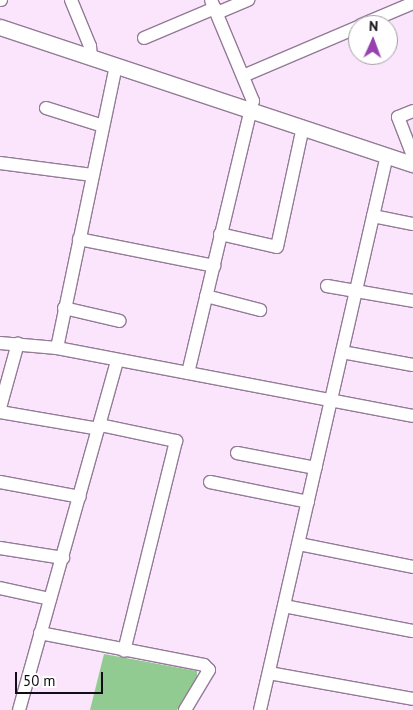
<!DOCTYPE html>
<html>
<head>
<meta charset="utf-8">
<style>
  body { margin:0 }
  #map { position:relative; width:413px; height:710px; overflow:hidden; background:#fae5fd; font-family:"PT Sans",sans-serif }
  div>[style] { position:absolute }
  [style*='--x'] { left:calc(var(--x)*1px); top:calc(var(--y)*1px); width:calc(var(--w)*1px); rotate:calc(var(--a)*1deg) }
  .green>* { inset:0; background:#92cb92 }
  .roads { filter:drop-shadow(1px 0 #937b96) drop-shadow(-1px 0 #937b96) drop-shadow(0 1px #937b96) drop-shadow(0 -1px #937b96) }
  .minor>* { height:12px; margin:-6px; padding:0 6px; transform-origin:6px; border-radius:6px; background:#fff }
  .tertiary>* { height:15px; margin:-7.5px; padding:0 7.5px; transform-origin:7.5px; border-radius:7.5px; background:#fff }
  span { translate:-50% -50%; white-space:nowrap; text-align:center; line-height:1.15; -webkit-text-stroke:4.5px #fff; paint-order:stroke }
  .north { position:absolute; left:348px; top:15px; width:50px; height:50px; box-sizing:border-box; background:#fff; border:1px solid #a19da1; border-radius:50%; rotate:2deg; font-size:14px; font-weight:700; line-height:20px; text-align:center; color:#130b15 }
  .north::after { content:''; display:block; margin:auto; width:18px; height:22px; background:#9742af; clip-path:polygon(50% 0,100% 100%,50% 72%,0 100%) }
  .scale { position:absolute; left:15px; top:672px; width:88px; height:22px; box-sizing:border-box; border:2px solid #130b15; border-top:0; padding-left:6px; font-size:15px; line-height:18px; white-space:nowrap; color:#130b15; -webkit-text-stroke:4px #fff; paint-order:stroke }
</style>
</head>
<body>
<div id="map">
  <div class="green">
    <div style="clip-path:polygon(104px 654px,197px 671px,197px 677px,177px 710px,90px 710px)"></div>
  </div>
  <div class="roads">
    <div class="minor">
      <div style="--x:0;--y:0;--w:1;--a:0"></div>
      <div style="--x:71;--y:0;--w:50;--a:67.6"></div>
      <div style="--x:90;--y:46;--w:11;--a:85"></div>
      <div style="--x:217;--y:13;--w:34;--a:-23"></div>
      <div style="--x:361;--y:25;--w:56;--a:-22.9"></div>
      <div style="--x:144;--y:38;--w:77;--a:-22.9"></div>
      <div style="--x:243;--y:76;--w:125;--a:-23.1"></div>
      <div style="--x:46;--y:108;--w:60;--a:17.5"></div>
      <div style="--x:413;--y:111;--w:16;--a:158"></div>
      <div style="--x:398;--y:117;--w:42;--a:69"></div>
      <div style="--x:0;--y:163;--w:93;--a:7.4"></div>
      <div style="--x:373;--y:216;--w:41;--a:11.3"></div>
      <div style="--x:220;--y:234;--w:58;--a:12.8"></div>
      <div style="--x:277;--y:247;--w:123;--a:-77.8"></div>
      <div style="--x:79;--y:239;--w:138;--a:11.3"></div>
      <div style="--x:327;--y:286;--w:87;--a:9.9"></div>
      <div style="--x:206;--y:296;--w:56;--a:14.5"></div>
      <div style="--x:64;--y:308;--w:57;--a:13.1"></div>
      <div style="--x:0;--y:343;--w:57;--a:5"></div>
      <div style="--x:57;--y:348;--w:362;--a:10.8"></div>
      <div style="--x:57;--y:348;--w:288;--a:-78.2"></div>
      <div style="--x:342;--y:352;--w:72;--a:10.4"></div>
      <div style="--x:188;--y:373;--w:280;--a:-76.6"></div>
      <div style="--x:253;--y:101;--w:109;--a:-112.6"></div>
      <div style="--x:0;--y:408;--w:67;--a:-74.5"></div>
      <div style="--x:0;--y:412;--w:100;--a:9.7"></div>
      <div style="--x:100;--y:425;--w:78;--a:11.9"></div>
      <div style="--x:176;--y:441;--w:216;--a:103.9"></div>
      <div style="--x:237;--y:453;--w:80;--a:10.8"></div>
      <div style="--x:0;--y:482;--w:81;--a:10.6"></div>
      <div style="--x:210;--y:482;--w:100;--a:11.5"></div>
      <div style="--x:299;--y:544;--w:116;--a:11.4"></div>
      <div style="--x:0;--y:548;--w:64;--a:9"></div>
      <div style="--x:0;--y:588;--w:51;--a:12.4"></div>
      <div style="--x:284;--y:606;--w:131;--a:11"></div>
      <div style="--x:40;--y:633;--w:167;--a:11"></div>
      <div style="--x:204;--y:665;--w:7;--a:45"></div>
      <div style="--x:209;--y:670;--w:47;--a:121"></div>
      <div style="--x:269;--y:673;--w:146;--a:10.2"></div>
      <div style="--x:19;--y:710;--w:362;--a:-74.3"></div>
      <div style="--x:260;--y:710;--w:569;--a:-77.11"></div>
    </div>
    <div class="tertiary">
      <div style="--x:0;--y:27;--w:435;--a:18.4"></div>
    </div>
  </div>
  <div class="north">N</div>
  <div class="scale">50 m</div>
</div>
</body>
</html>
